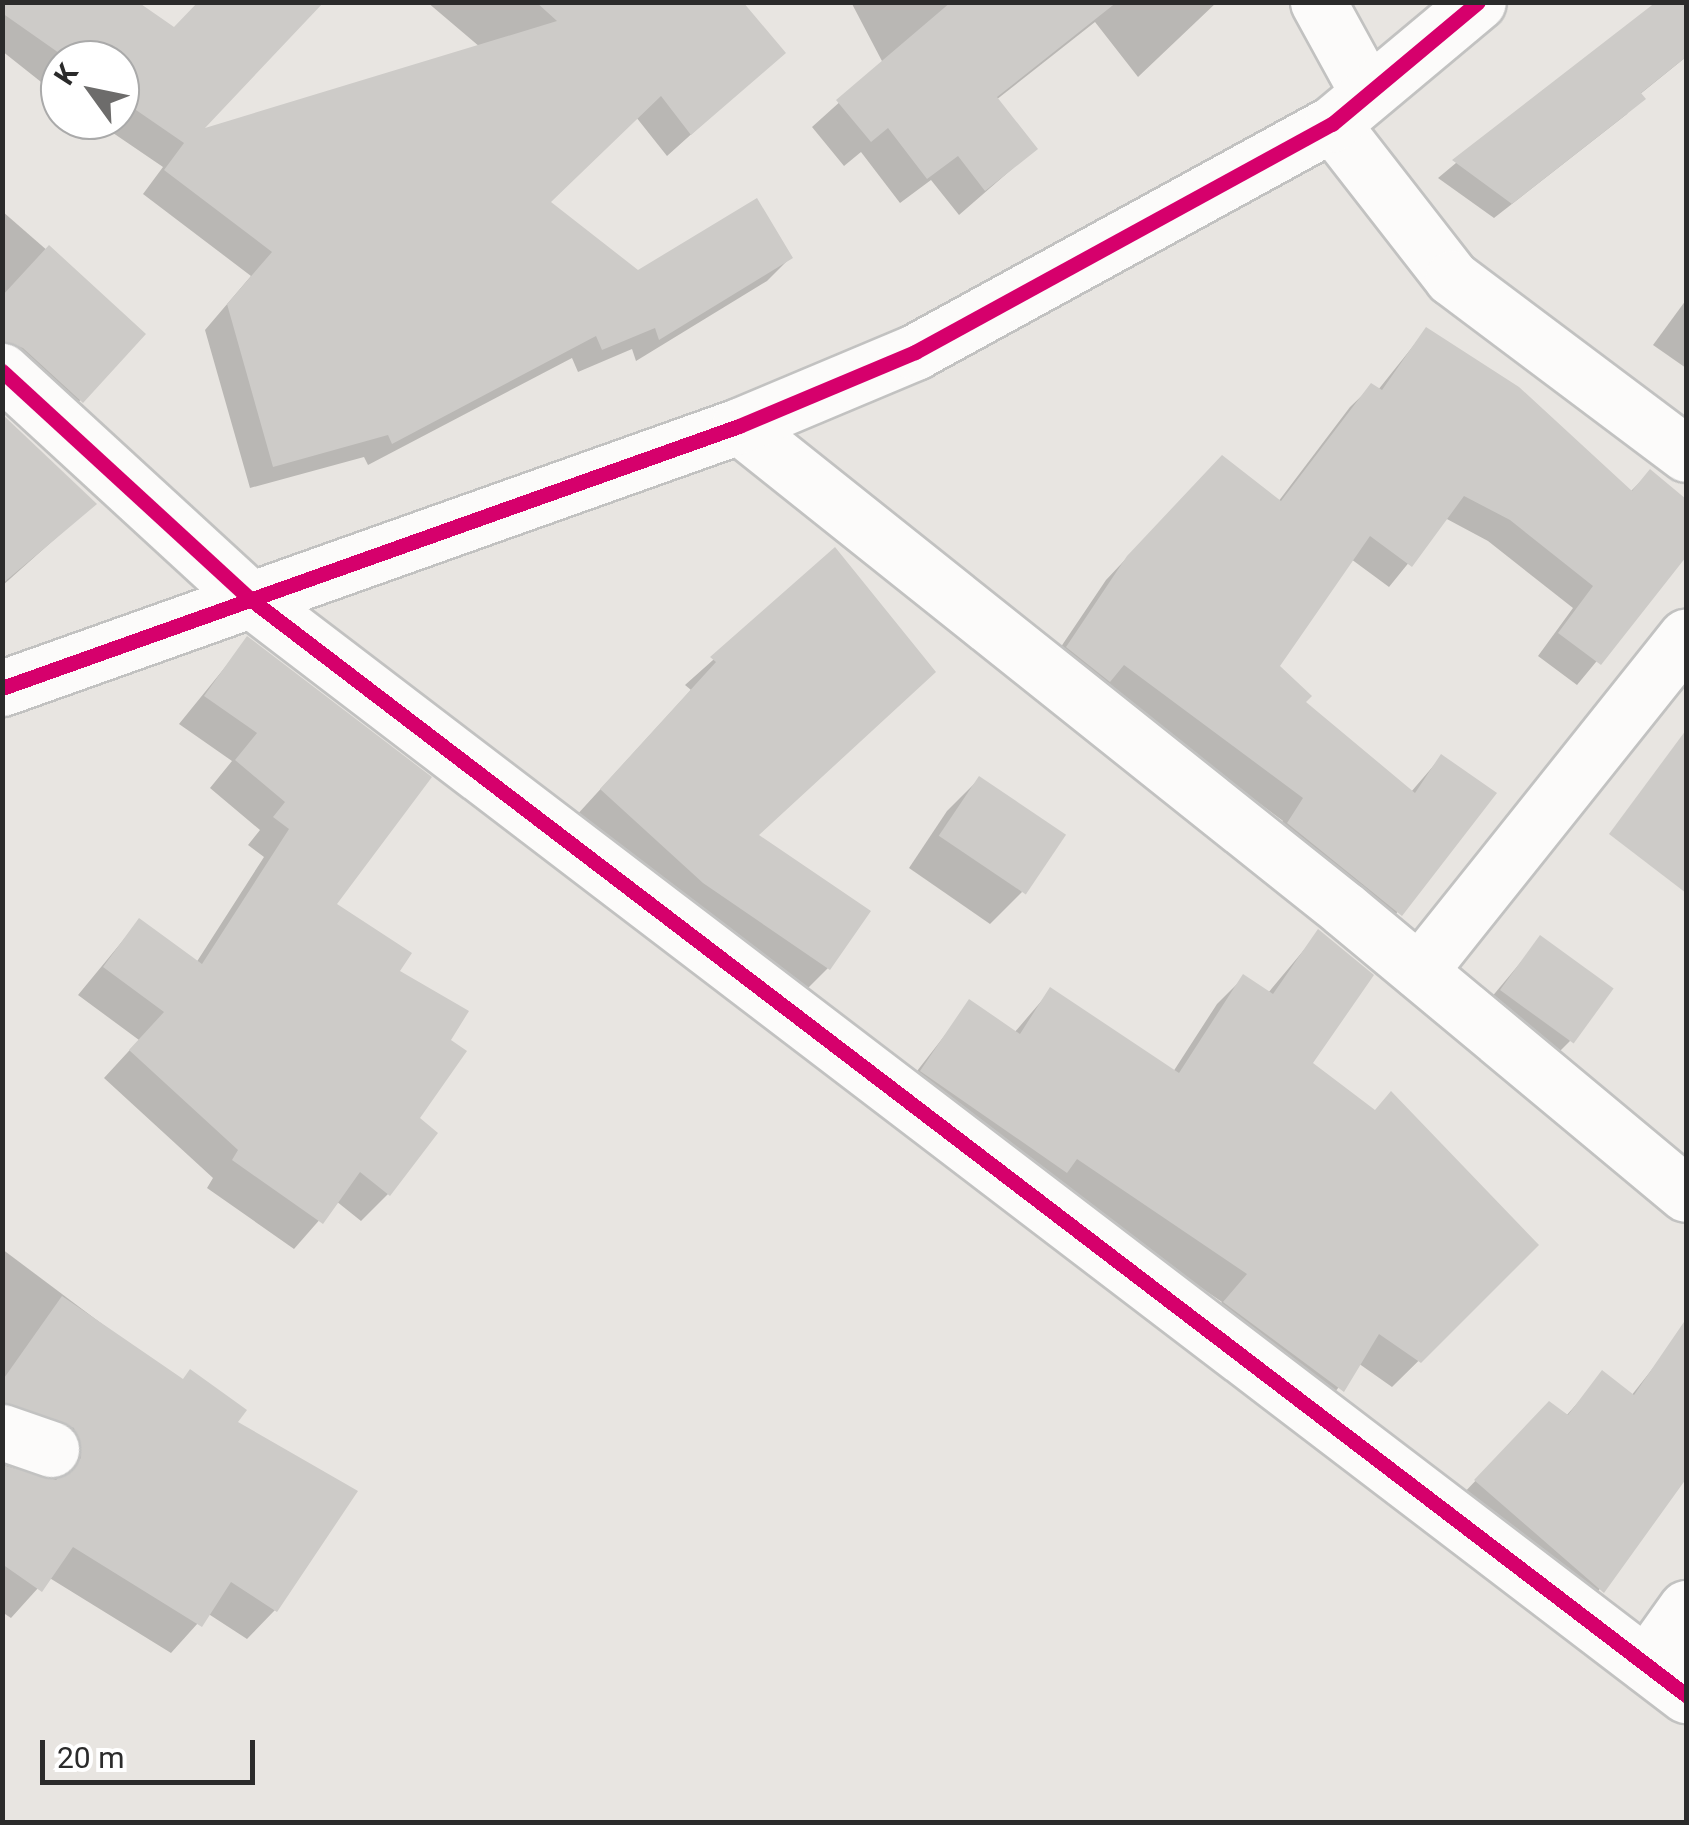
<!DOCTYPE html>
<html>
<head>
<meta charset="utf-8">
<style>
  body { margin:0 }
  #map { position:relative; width:1689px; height:1825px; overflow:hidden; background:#e8e5e1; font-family:Roboto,sans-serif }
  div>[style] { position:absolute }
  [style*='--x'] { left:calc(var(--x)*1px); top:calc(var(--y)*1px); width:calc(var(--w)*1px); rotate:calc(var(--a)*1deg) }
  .shadow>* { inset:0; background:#0003 }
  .building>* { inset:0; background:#cdcbc8; transform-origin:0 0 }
  .roads { filter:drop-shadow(2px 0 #c2c2c1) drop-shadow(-2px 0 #c2c2c1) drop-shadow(0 2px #c2c2c1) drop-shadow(0 -2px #c2c2c1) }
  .street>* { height:55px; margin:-27.5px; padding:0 27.5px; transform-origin:27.5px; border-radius:27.5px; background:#fcfbfa }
  .cycleway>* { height:15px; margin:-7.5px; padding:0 7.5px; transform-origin:7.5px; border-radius:7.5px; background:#d6006c }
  span { translate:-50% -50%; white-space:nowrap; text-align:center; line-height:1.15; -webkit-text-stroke:8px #fff; paint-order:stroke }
  .frame { position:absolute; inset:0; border:5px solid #2b2b2b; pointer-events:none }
  .north { position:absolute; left:40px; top:40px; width:100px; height:100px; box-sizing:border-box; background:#fff; border:2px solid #aaa; border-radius:50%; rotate:303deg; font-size:28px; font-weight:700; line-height:40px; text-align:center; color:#2b2b2b }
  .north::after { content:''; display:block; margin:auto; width:35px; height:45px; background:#6d6c6b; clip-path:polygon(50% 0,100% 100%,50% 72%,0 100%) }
  .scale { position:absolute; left:40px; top:1740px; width:215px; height:45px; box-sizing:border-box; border:5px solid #2b2b2b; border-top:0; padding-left:12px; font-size:30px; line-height:35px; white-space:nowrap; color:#2b2b2b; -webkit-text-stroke:8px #fff; paint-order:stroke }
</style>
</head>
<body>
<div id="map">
  <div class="shadow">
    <div style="clip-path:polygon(2px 2px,101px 2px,197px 133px,480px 47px,427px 2px,720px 2px,755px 77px,667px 156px,636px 117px,548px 203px,638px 273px,790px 258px,767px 281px,636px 361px,632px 349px,578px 372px,572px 358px,368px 465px,364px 457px,250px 488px,205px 330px,251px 276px,143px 194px,163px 167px,94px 120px,120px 120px,120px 60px,60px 60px,60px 97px,2px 51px)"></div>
    <div style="clip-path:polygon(851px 2px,1217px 2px,1138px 77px,1095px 22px,996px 100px,1035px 149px,959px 215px,931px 180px,900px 203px,861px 152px,844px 166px,812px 127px,883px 63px)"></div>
    <div style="clip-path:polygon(1674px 2px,1686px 19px,1686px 57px,1639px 95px,1627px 114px,1494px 218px,1438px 178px,1542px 91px)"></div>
    <div style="clip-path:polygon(2px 211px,143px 334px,50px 432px,2px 391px)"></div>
    <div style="clip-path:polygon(1686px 300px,1686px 368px,1653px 345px)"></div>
    <div style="clip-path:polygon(1426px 330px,1630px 492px,1650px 472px,1686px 502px,1686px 553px,1577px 685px,1538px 656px,1573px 608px,1488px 541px,1445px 518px,1389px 587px,1351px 559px,1276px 667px,1303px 703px,1411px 792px,1441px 757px,1494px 793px,1378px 936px,1267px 846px,1283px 821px,1103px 686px,1046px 669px,1106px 580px,1200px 480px,1278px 502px,1350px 407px,1372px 386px,1378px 390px)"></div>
    <div style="clip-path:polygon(2px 418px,94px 504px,2px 586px)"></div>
    <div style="clip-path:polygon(835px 551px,757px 836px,828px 968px,801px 995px,575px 817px,691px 690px,685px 685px)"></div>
    <div style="clip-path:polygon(248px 639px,333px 904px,448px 1041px,388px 1194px,361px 1221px,336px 1201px,294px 1249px,207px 1188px,213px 1178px,104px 1078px,139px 1040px,78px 995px,139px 921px,196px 963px,264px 857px,248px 845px,260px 830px,210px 788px,232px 761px,179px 724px)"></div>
    <div style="clip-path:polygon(979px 779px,1022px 892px,990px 924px,909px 868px,947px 811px)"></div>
    <div style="clip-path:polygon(1319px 932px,1309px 1064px,1536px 1245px,1392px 1387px,1358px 1363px,1315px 1417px,1199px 1330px,1222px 1302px,1051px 1185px,896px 1098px,970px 1003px,1014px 1033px,1050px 991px,1173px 1072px,1217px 1004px,1243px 978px,1268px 993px)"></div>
    <div style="clip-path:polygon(1541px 938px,1570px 1041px,1538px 1073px,1470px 1023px)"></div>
    <div style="clip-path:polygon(2px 1249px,234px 1423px,275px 1610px,247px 1639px,207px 1613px,171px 1653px,48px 1577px,11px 1618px,2px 1612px,2px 1464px,52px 1481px,55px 1474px,2px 1437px)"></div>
    <div style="clip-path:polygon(1672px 1344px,1686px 1355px,1686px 1475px,1586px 1607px,1460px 1497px,1549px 1404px,1566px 1416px,1603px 1374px,1631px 1396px)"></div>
  </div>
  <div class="building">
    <div style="clip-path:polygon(2px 2px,138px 2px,174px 27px,198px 2px,324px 2px,205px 128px,557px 21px,536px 2px,743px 2px,786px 53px,691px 135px,661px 96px,551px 202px,638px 270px,757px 198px,793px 258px,659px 340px,655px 328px,602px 350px,596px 336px,392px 444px,388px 435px,273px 467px,227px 304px,272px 252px,164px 170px,184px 143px,120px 99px,120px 60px,69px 60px,2px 13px)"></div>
    <div style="clip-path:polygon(951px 2px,1117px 2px,997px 97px,1038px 149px,985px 191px,958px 156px,927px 179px,888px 128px,871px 142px,836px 100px)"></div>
    <div style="clip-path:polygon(1656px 2px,1686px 2px,1686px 57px,1641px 93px,1646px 99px,1512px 204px,1452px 160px)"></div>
    <div style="clip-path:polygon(49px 245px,146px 334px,83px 403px,23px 348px,2px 341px,2px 296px)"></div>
    <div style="clip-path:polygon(1426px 327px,1519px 387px,1632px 491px,1650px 469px,1686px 499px,1686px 557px,1601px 665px,1558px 633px,1593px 586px,1510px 520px,1464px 496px,1412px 567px,1370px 536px,1280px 666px,1312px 696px,1306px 702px,1415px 793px,1441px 754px,1497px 793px,1402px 916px,1287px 823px,1303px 798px,1124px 665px,1110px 682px,1066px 647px,1127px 556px,1222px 455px,1281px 501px,1371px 383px,1382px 390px)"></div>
    <div style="clip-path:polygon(2px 414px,97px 504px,2px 584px)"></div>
    <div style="clip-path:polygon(835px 547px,936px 672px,759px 835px,871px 911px,830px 970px,703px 883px,600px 789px,716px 662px,710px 657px)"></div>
    <div style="clip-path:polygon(247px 636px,432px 777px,337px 904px,412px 953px,400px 971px,469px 1011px,451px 1040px,467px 1051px,420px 1118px,438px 1133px,390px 1196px,360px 1172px,323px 1224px,232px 1160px,238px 1150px,129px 1050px,164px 1012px,103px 967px,139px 918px,202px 964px,289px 829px,273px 817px,285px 802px,235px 760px,257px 733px,204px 696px)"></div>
    <div style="clip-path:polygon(1686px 730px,1686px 893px,1609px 834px)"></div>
    <div style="left:979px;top:776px;width:105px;height:72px;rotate:34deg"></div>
    <div style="clip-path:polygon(1318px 929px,1374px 975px,1313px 1063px,1375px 1110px,1391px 1091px,1539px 1245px,1421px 1363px,1379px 1334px,1344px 1392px,1223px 1302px,1247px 1274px,1077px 1159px,1067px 1173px,920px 1071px,969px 999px,1020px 1034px,1050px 987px,1179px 1073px,1243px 974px,1273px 994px)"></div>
    <div style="left:1540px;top:935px;width:91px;height:68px;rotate:36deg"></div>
    <div style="clip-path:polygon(62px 1296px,183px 1379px,190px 1369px,247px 1410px,238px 1422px,358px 1491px,277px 1612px,231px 1582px,202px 1627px,73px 1547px,42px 1592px,2px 1564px,2px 1465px,56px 1480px,81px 1458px,74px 1428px,2px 1402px,2px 1381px)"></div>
    <div style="clip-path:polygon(1686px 1319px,1686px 1479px,1604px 1593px,1474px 1480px,1549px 1401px,1568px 1415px,1602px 1370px,1634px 1395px)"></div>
  </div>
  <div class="roads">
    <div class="street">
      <div style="--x:1318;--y:2;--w:104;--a:61.2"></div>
      <div style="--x:1332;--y:124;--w:195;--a:52.1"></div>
      <div style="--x:1452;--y:278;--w:293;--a:36.9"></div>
      <div style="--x:2;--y:371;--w:335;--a:42.6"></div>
      <div style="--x:249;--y:598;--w:1808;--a:37.36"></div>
      <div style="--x:739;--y:426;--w:774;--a:38.6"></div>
      <div style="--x:1344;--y:909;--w:445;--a:39.8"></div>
      <div style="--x:2;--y:688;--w:782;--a:-19.57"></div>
      <div style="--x:739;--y:426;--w:191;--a:-22.8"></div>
      <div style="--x:915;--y:352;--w:475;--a:-28.7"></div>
      <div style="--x:1332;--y:124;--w:190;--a:-39.9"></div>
      <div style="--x:1419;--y:971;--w:428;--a:-51.4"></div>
      <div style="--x:2;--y:1432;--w:52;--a:19.1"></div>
      <div style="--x:1646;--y:1664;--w:69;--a:-54.5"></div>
    </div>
  </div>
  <div class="cycleway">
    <div style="--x:2;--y:371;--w:335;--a:42.6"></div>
    <div style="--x:249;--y:598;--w:1808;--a:37.36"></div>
    <div style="--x:2;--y:688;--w:782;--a:-19.57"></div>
    <div style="--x:739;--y:426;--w:191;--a:-22.8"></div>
    <div style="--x:915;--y:352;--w:475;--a:-28.7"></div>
    <div style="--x:1332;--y:124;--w:190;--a:-39.9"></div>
  </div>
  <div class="frame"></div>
  <div class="north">K</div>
  <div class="scale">20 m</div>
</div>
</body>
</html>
